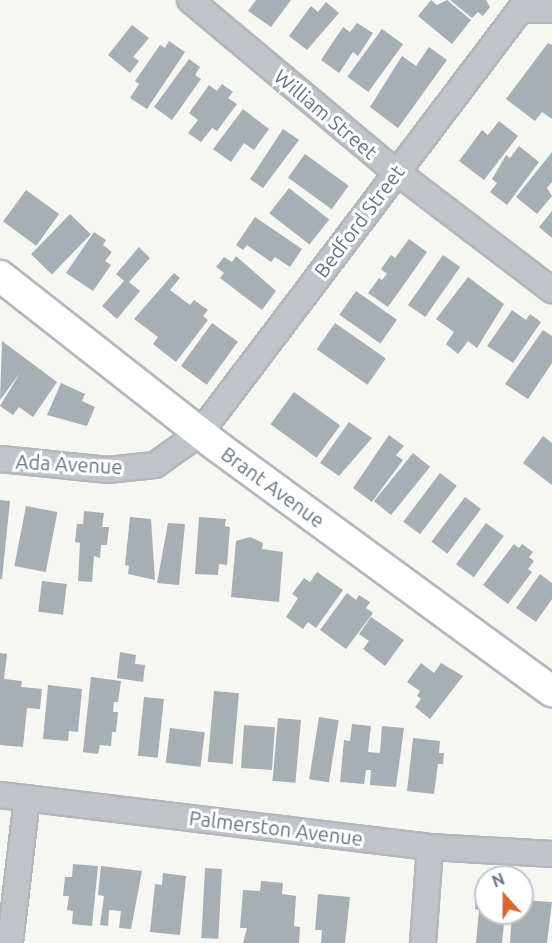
<!DOCTYPE html>
<html>
<head>
<meta charset="utf-8">
<style>
  body { margin:0 }
  #map { position:relative; width:552px; height:943px; overflow:hidden; background:#f6f6f3; font-family:Ubuntu,sans-serif }
  div>[style] { position:absolute }
  [style*='--x'] { left:calc(var(--x)*1px); top:calc(var(--y)*1px); width:calc(var(--w)*1px); rotate:calc(var(--a)*1deg) }
  .building>* { inset:0; background:#a7aeb4; transform-origin:0 0 }
  .roads { filter:drop-shadow(2px 0 #b3b7bb) drop-shadow(-2px 0 #b3b7bb) drop-shadow(0 2px #b3b7bb) drop-shadow(0 -2px #b3b7bb) }
  .minor>* { height:24px; margin:-12px; padding:0 12px; transform-origin:12px; border-radius:12px; background:#c0c3c7 }
  .major>* { height:30px; margin:-15px; padding:0 15px; transform-origin:15px; border-radius:15px; background:#fff }
  span { translate:-50% -50%; white-space:nowrap; text-align:center; line-height:1.15; -webkit-text-stroke:6px #fff; paint-order:stroke }
  .street-label { font-size:20px; color:#677483 }
  .north { position:absolute; left:474px; top:865px; width:60px; height:60px; box-sizing:border-box; background:#fff; border:2px solid #c2c7cd; border-radius:50%; rotate:339deg; font-size:16px; font-weight:700; line-height:24px; text-align:center; color:#677483 }
  .north::after { content:''; display:block; margin:auto; width:21px; height:27px; background:#db672f; clip-path:polygon(50% 0,100% 100%,50% 72%,0 100%) }
</style>
</head>
<body>
<div id="map">
  <div class="building">
    <div style="clip-path:polygon(256px 0,291px 0,271px 27px,248px 11px)"></div>
    <div style="clip-path:polygon(431px 0,437px 5px,447px 0,471px 20px,452px 44px,418px 16px)"></div>
    <div style="clip-path:polygon(450px 0,486px 0,490px 7px,483px 16px,478px 12px,472px 18px)"></div>
    <div style="clip-path:polygon(326px 2px,339px 13px,307px 50px,289px 36px,311px 6px,318px 12px)"></div>
    <div style="clip-path:polygon(357px 23px,373px 33px,358px 56px,353px 52px,339px 73px,321px 60px,343px 27px,350px 32px)"></div>
    <div style="clip-path:polygon(132px 25px,149px 38px,133px 57px,139px 61px,130px 73px,108px 55px)"></div>
    <div style="left:382px;top:29px;width:26px;height:59px;rotate:36deg"></div>
    <div style="clip-path:polygon(169px 41px,185px 52px,147px 109px,130px 98px,139px 84px,135px 81px,160px 45px,165px 48px)"></div>
    <div style="clip-path:polygon(548px 43px,552px 45px,552px 119px,542px 112px,535px 121px,506px 99px)"></div>
    <div style="clip-path:polygon(429px 47px,447px 60px,398px 128px,370px 107px,402px 56px,416px 66px)"></div>
    <div style="clip-path:polygon(189px 59px,200px 67px,195px 75px,201px 79px,172px 120px,154px 107px)"></div>
    <div style="clip-path:polygon(222px 84px,233px 92px,228px 98px,237px 104px,217px 131px,212px 128px,201px 142px,188px 133px,198px 120px,189px 113px,209px 85px,217px 91px)"></div>
    <div style="clip-path:polygon(243px 109px,269px 129px,254px 150px,244px 143px,231px 162px,213px 149px)"></div>
    <div style="clip-path:polygon(499px 121px,518px 136px,484px 180px,459px 161px,482px 130px,488px 135px)"></div>
    <div style="clip-path:polygon(283px 129px,299px 140px,263px 188px,250px 179px)"></div>
    <div style="clip-path:polygon(519px 146px,539px 162px,507px 205px,490px 192px,497px 183px,492px 179px,506px 155px,510px 158px)"></div>
    <div style="clip-path:polygon(552px 152px,552px 182px,547px 188px,552px 196px,537px 214px,516px 197px)"></div>
    <div style="left:305px;top:154px;width:54px;height:29px;rotate:36deg"></div>
    <div style="left:289px;top:188px;width:51px;height:32px;rotate:38deg"></div>
    <div style="left:26px;top:190px;width:41px;height:39px;rotate:36deg"></div>
    <div style="clip-path:polygon(552px 211px,552px 238px,539px 227px)"></div>
    <div style="left:70px;top:214px;width:29px;height:56px;rotate:44deg"></div>
    <div style="clip-path:polygon(255px 217px,302px 249px,290px 267px,275px 257px,271px 262px,247px 245px,243px 250px,236px 245px)"></div>
    <div style="clip-path:polygon(94px 232px,106px 240px,103px 245px,112px 252px,105px 261px,111px 265px,93px 291px,66px 273px)"></div>
    <div style="clip-path:polygon(409px 239px,427px 252px,388px 307px,368px 293px,379px 278px,382px 280px,387px 274px,381px 269px,391px 255px,395px 258px)"></div>
    <div style="clip-path:polygon(139px 247px,150px 258px,129px 282px,140px 291px,117px 319px,102px 306px,124px 281px,116px 274px)"></div>
    <div style="left:443px;top:255px;width:21px;height:61px;rotate:35deg"></div>
    <div style="clip-path:polygon(236px 256px,276px 291px,262px 310px,220px 278px,224px 273px,216px 267px,224px 257px,232px 262px)"></div>
    <div style="clip-path:polygon(174px 273px,180px 278px,170px 290px,190px 305px,194px 300px,208px 310px,203px 316px,208px 320px,176px 362px,153px 344px,158px 337px,134px 319px)"></div>
    <div style="clip-path:polygon(468px 277px,504px 304px,477px 348px,468px 341px,458px 354px,446px 344px,454px 332px,436px 319px)"></div>
    <div style="left:356px;top:291px;width:50px;height:29px;rotate:35deg"></div>
    <div style="clip-path:polygon(512px 310px,526px 320px,530px 314px,541px 322px,513px 363px,487px 346px)"></div>
    <div style="left:212px;top:323px;width:32px;height:53px;rotate:36deg"></div>
    <div style="left:335px;top:323px;width:62px;height:32px;rotate:35deg"></div>
    <div style="clip-path:polygon(543px 330px,552px 336px,552px 363px,528px 399px,505px 384px)"></div>
    <div style="clip-path:polygon(2px 341px,57px 382px,33px 417px,19px 407px,13px 415px,0 406px,20px 373px,0 400px)"></div>
    <div style="clip-path:polygon(61px 383px,85px 394px,82px 401px,95px 407px,87px 426px,47px 415px)"></div>
    <div style="left:294px;top:392px;width:57px;height:40px;rotate:36deg"></div>
    <div style="clip-path:polygon(349px 422px,372px 438px,339px 476px,320px 463px)"></div>
    <div style="clip-path:polygon(389px 435px,404px 446px,396px 455px,403px 460px,372px 502px,353px 488px)"></div>
    <div style="clip-path:polygon(543px 436px,552px 443px,552px 485px,523px 463px)"></div>
    <div style="left:413px;top:453px;width:22px;height:62px;rotate:39deg"></div>
    <div style="left:440px;top:473px;width:21px;height:61px;rotate:37deg"></div>
    <div style="left:465px;top:497px;width:20px;height:56px;rotate:37deg"></div>
    <div style="clip-path:polygon(0 500px,10px 501px,2px 579px,0 579px)"></div>
    <div style="left:26px;top:506px;width:32px;height:61px;rotate:11deg"></div>
    <div style="clip-path:polygon(84px 511px,104px 513px,102px 527px,109px 527px,107px 545px,101px 545px,100px 558px,94px 556px,92px 582px,78px 581px,80px 543px,75px 542px,77px 524px,83px 524px)"></div>
    <div style="clip-path:polygon(130px 517px,151px 519px,155px 580px,128px 574px,129px 566px,125px 565px)"></div>
    <div style="clip-path:polygon(199px 517px,226px 519px,225px 526px,230px 527px,227px 565px,219px 564px,218px 575px,195px 574px)"></div>
    <div style="clip-path:polygon(168px 523px,185px 524px,179px 585px,157px 583px)"></div>
    <div style="left:486px;top:523px;width:22px;height:51px;rotate:36deg"></div>
    <div style="clip-path:polygon(250px 537px,263px 543px,262px 549px,283px 552px,279px 602px,231px 597px,236px 541px)"></div>
    <div style="clip-path:polygon(514px 544px,519px 548px,522px 544px,533px 552px,529px 557px,534px 561px,528px 569px,532px 572px,508px 604px,483px 585px)"></div>
    <div style="clip-path:polygon(317px 572px,343px 590px,316px 628px,308px 622px,303px 629px,286px 617px,298px 598px,292px 594px,304px 578px,310px 582px)"></div>
    <div style="clip-path:polygon(540px 574px,552px 583px,552px 599px,536px 622px,516px 608px)"></div>
    <div style="left:42px;top:581px;width:25px;height:31px;rotate:7deg"></div>
    <div style="clip-path:polygon(347px 593px,356px 600px,359px 595px,370px 602px,366px 608px,373px 613px,346px 649px,320px 630px)"></div>
    <div style="clip-path:polygon(371px 617px,404px 640px,385px 666px,363px 649px,369px 641px,359px 634px)"></div>
    <div style="clip-path:polygon(120px 652px,136px 655px,135px 664px,145px 665px,143px 682px,117px 678px)"></div>
    <div style="clip-path:polygon(0 653px,7px 654px,4px 679px,22px 681px,21px 687px,42px 689px,40px 709px,27px 708px,23px 747px,0 745px)"></div>
    <div style="clip-path:polygon(421px 663px,434px 673px,441px 663px,463px 676px,430px 719px,415px 707px,421px 699px,417px 696px,420px 691px,407px 682px)"></div>
    <div style="clip-path:polygon(91px 677px,121px 681px,118px 702px,114px 702px,113px 712px,118px 712px,116px 732px,112px 732px,111px 746px,100px 745px,98px 754px,83px 752px)"></div>
    <div style="clip-path:polygon(48px 685px,82px 689px,78px 732px,69px 731px,68px 741px,43px 739px)"></div>
    <div style="left:214px;top:691px;width:25px;height:71px;rotate:5deg"></div>
    <div style="left:144px;top:697px;width:20px;height:59px;rotate:6deg"></div>
    <div style="left:319px;top:717px;width:20px;height:63px;rotate:9deg"></div>
    <div style="left:278px;top:718px;width:23px;height:63px;rotate:5deg"></div>
    <div style="clip-path:polygon(352px 724px,371px 726px,368px 752px,380px 753px,382px 726px,404px 728px,396px 787px,370px 785px,371px 770px,366px 770px,364px 784px,340px 782px,344px 740px,350px 741px)"></div>
    <div style="left:244px;top:725px;width:31px;height:43px;rotate:4deg"></div>
    <div style="left:170px;top:728px;width:35px;height:35px;rotate:7deg"></div>
    <div style="clip-path:polygon(413px 738px,440px 741px,439px 753px,444px 753px,443px 764px,438px 764px,434px 794px,407px 791px)"></div>
    <div style="clip-path:polygon(73px 864px,98px 866px,92px 926px,72px 924px,73px 911px,67px 910px,69px 896px,63px 896px,65px 877px,72px 877px)"></div>
    <div style="clip-path:polygon(101px 866px,142px 871px,131px 929px,119px 928px,121px 911px,109px 910px,108px 926px,100px 925px,104px 896px,98px 895px)"></div>
    <div style="left:205px;top:868px;width:17px;height:70px;rotate:3deg"></div>
    <div style="clip-path:polygon(163px 873px,186px 876px,180px 935px,150px 932px,155px 884px,162px 885px)"></div>
    <div style="clip-path:polygon(261px 881px,283px 883px,282px 894px,296px 896px,294px 926px,300px 927px,299px 943px,243px 943px,247px 928px,240px 928px,243px 890px,260px 891px)"></div>
    <div style="clip-path:polygon(476px 890px,486px 891px,486px 913px,505px 913px,502px 943px,476px 943px,479px 910px,475px 909px)"></div>
    <div style="clip-path:polygon(318px 894px,350px 897px,345px 943px,321px 943px,322px 930px,315px 930px)"></div>
    <div style="clip-path:polygon(522px 900px,552px 902px,547px 943px,510px 943px,512px 913px,522px 913px)"></div>
  </div>
  <div class="roads">
    <div class="minor">
      <div style="--x:190;--y:0;--w:254;--a:39.9"></div>
      <div style="--x:385;--y:163;--w:210;--a:37.3"></div>
      <div style="--x:0;--y:459;--w:109;--a:5.8"></div>
      <div style="--x:108;--y:470;--w:47;--a:-6.1"></div>
      <div style="--x:155;--y:465;--w:55;--a:-35.4"></div>
      <div style="--x:200;--y:433;--w:530;--a:-52.89"></div>
      <div style="--x:520;--y:10;--w:32;--a:0"></div>
      <div style="--x:0;--y:795;--w:433;--a:6.9"></div>
      <div style="--x:430;--y:847;--w:122;--a:3.3"></div>
      <div style="--x:10;--y:943;--w:146;--a:-83.3"></div>
      <div style="--x:423;--y:943;--w:96;--a:-85.8"></div>
    </div>
    <div class="major">
      <div style="--x:0;--y:276;--w:272;--a:38.1"></div>
      <div style="--x:214;--y:444;--w:419;--a:36.2"></div>
    </div>
  </div>
  <div class="street-label">
    <span style="left:326px;top:114px;rotate:40deg">William Street</span>
    <span style="left:359px;top:221px;rotate:-53deg">Bedford Street</span>
    <span style="left:69px;top:464px;rotate:3deg">Ada Avenue</span>
    <span style="left:273px;top:487px;rotate:36deg">Brant Avenue</span>
    <span style="left:276px;top:828px;rotate:7deg">Palmerston Avenue</span>
  </div>
  <div class="north">N</div>
</div>
</body>
</html>
